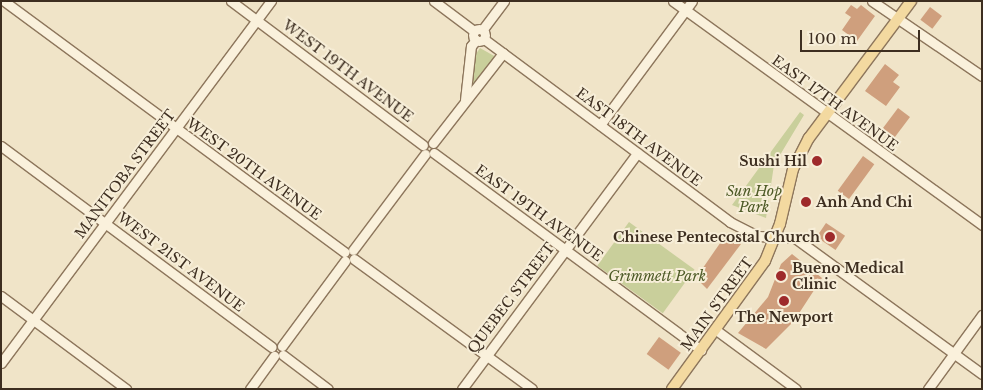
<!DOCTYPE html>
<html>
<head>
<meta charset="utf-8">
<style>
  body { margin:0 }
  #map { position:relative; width:983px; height:390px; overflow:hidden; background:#f0e4c8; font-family:"Libre Baskerville",serif }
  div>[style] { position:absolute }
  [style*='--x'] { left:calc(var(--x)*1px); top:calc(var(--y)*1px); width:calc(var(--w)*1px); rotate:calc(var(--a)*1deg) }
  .green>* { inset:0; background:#c9cf9b; transform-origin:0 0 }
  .building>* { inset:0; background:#cf9f7d; transform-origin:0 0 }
  .roads { filter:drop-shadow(1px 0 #8d765c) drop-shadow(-1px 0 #8d765c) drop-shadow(0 1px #8d765c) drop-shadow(0 -1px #8d765c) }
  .minor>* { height:9px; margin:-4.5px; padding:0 4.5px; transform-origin:4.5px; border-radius:4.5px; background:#faf1dc }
  .minor>.ring { margin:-4.5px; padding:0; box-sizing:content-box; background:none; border:9px solid #faf1dc; border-radius:50% }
  .major>* { height:10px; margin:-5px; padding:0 5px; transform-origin:5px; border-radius:5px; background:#f3d9a0 }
  .dots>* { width:14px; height:14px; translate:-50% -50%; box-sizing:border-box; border:2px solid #f7eed8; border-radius:50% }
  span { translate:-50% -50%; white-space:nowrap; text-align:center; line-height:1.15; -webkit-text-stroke:4px #f7eed8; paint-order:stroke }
  .street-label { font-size:14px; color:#3d2e20 }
  .poi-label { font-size:14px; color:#3d2e20; font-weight:700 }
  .right { translate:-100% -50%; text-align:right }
  .left { translate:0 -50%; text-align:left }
  .park-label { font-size:14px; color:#4d5a26; font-style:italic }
  .frame { position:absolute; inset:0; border:2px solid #3d2e20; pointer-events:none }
  .scale { position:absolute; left:800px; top:30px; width:120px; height:22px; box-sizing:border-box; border:2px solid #3d2e20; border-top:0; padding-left:6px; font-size:15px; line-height:18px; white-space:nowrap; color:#3d2e20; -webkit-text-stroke:4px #f7eed8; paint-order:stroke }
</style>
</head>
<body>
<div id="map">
  <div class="green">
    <div style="clip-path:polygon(480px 48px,496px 57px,471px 87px,476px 54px)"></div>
    <div style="clip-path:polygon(800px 112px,804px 115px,774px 165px,766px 218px,732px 205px)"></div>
    <div style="left:629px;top:222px;width:81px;height:54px;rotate:36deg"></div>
  </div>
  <div class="building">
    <div style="clip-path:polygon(851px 5px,857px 9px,861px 5px,875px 16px,857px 41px,842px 30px,851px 17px,845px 13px)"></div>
    <div style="left:930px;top:7px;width:15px;height:16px;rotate:37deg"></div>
    <div style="clip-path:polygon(885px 64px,899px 75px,893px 82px,900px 87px,886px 106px,865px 91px)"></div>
    <div style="left:898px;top:108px;width:15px;height:29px;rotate:37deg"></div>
    <div style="left:863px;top:156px;width:14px;height:43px;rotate:36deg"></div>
    <div style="left:826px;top:223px;width:23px;height:17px;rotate:34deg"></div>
    <div style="clip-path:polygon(727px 233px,741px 244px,707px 289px,696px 278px)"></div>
    <div style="clip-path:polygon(792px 254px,822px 278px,794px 321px,766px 349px,738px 333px,768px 297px,781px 264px)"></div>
    <div style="left:659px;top:337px;width:27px;height:21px;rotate:36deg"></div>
  </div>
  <div class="roads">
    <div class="minor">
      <div style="--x:4;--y:1;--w:423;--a:36.4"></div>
      <div style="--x:231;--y:1;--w:240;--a:36.9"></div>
      <div style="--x:434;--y:1;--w:50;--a:36.9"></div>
      <div style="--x:673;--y:1;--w:382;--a:35.9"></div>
      <div style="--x:872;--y:1;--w:133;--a:34.3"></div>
      <div class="ring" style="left:473px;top:29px;width:3px;height:3px"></div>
      <div style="--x:483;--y:29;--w:35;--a:-53"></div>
      <div style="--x:484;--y:39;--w:307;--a:36.6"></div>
      <div style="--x:730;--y:222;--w:31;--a:27"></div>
      <div style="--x:758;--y:236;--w:37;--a:3"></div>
      <div style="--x:795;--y:238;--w:231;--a:36"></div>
      <div style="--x:465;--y:100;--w:54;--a:-83.7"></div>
      <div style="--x:471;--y:46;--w:8;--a:-50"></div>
      <div style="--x:600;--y:125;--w:154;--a:-53.4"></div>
      <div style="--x:433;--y:143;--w:114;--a:-52.1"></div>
      <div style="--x:1;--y:146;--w:337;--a:36.6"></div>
      <div style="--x:434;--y:153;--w:332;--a:36.4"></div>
      <div style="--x:353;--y:250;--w:120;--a:-53.1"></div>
      <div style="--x:354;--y:259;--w:220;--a:36.1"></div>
      <div style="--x:1;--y:296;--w:156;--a:36.6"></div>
      <div style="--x:716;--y:330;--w:99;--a:36.4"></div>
      <div style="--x:282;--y:346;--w:106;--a:-53.5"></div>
      <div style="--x:283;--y:355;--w:56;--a:37.1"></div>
      <div style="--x:1;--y:363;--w:452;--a:-53.3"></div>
      <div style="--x:250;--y:389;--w:41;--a:-54"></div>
      <div style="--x:462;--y:389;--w:294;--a:-53.4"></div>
      <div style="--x:928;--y:389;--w:92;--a:-53.9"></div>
    </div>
    <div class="major">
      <div style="--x:672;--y:389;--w:158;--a:-54"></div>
      <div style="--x:765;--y:261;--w:40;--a:-68"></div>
      <div style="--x:780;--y:224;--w:57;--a:-76.7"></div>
      <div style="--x:793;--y:169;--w:35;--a:-63"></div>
      <div style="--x:809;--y:138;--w:171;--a:-53.3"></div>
    </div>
  </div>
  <div class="dots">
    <div style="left:817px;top:161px;background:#9e2a2b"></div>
    <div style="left:806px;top:202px;background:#9e2a2b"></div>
    <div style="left:830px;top:237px;background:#9e2a2b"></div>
    <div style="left:781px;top:276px;background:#9e2a2b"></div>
    <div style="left:784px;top:301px;background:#9e2a2b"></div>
  </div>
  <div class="street-label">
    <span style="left:348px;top:71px;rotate:37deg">WEST 19TH AVENUE</span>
    <span style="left:835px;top:103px;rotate:36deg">EAST 17TH AVENUE</span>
    <span style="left:639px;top:137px;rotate:37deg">EAST 18TH AVENUE</span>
    <span style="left:254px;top:169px;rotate:36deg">WEST 20TH AVENUE</span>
    <span style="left:125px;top:174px;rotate:-53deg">MANITOBA STREET</span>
    <span style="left:539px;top:213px;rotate:36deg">EAST 19TH AVENUE</span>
    <span style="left:181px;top:262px;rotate:37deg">WEST 21ST AVENUE</span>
    <span style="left:511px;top:298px;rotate:-53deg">QUEBEC STREET</span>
    <span style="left:717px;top:304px;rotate:-54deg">MAIN STREET</span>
  </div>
  <div class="poi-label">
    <span class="right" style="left:807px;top:161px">Sushi Hil</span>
    <span class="left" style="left:816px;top:202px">Anh And Chi</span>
    <span class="right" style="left:820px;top:237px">Chinese Pentecostal Church</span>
    <span class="left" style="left:792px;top:276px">Bueno Medical<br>Clinic</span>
    <span style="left:784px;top:317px">The Newport</span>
  </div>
  <div class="park-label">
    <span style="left:754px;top:199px">Sun Hop<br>Park</span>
    <span style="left:657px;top:276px">Grimmett Park</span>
  </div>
  <div class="frame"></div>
  <div class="scale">100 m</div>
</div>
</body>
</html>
